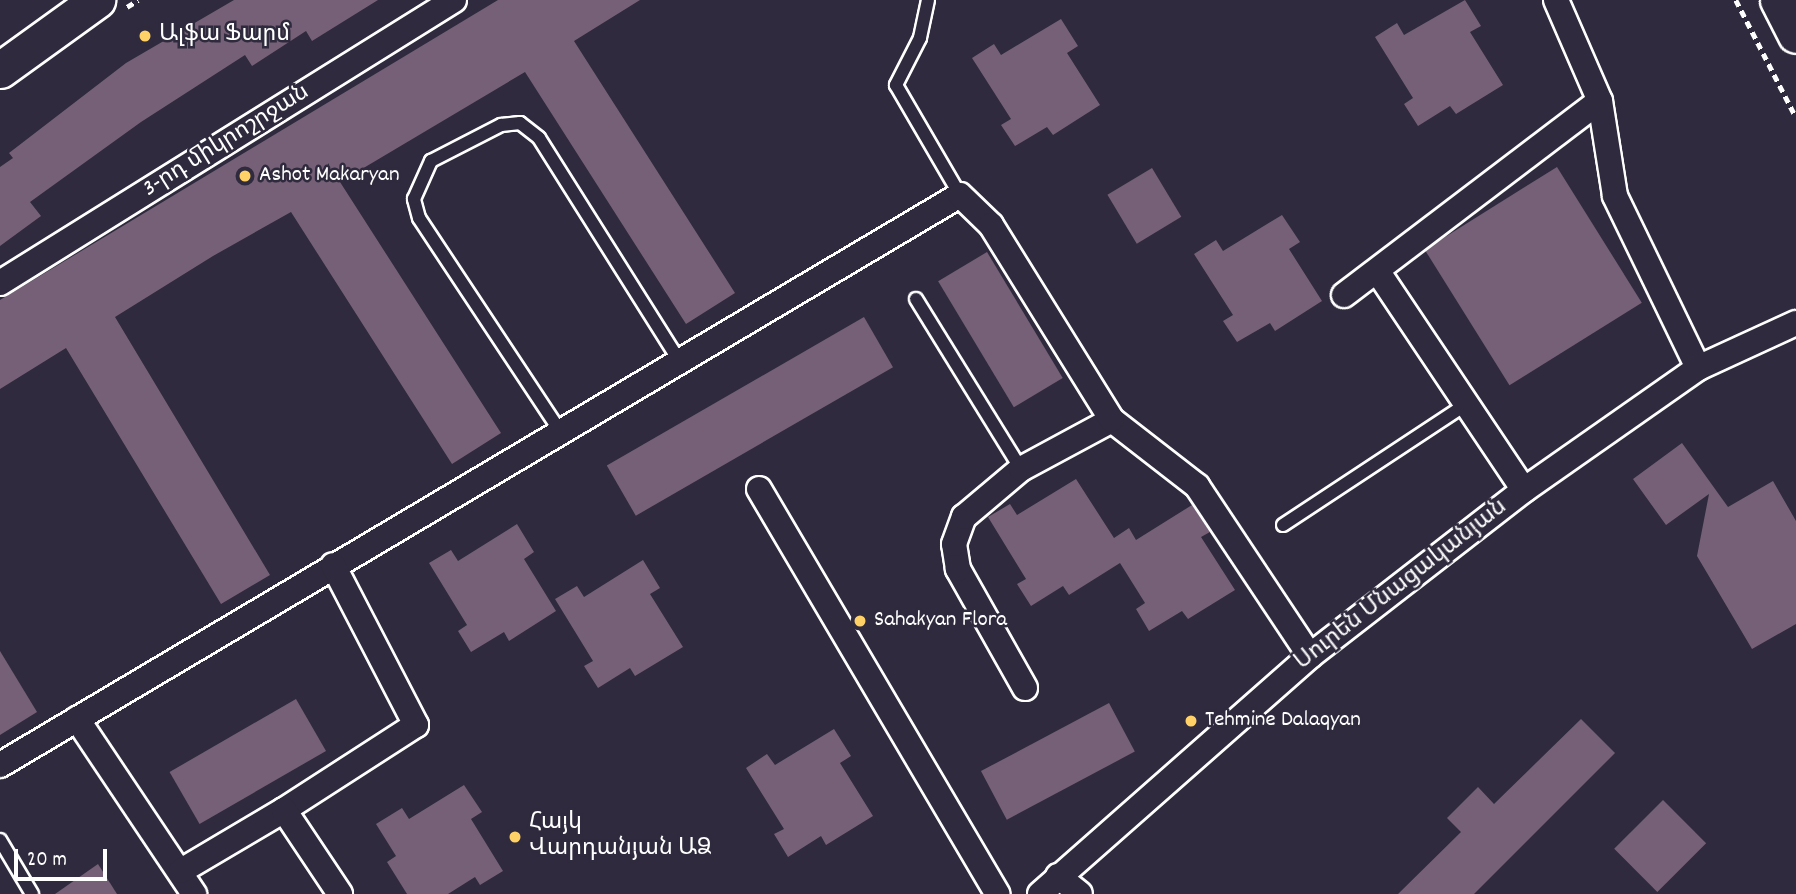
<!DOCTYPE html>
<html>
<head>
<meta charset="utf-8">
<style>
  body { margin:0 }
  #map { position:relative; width:1796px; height:894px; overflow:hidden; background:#2f2a3d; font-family:Dekko,"Noto Sans Armenian",sans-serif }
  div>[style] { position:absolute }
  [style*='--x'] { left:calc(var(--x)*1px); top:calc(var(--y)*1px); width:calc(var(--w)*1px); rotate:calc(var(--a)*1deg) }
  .building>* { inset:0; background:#756077; transform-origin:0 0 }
  .path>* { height:4.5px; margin-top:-2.25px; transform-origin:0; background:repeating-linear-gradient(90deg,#fff 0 7px,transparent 0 12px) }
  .roads { filter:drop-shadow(2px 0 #fff) drop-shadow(-2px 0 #fff) drop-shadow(0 2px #fff) drop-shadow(0 -2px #fff) }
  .service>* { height:12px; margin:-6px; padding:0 6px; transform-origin:6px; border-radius:6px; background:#2f2a3d }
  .minor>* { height:24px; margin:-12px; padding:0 12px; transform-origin:12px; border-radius:12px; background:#2f2a3d }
  .secondary>* { height:35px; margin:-17.5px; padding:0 17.5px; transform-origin:17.5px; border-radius:17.5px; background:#2f2a3d }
  .dots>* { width:19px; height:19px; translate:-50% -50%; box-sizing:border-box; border:4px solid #2f2a3d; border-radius:50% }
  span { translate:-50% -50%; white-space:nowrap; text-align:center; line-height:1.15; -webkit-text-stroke:5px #2f2a3d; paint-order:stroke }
  .poi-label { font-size:23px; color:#fff }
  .left { translate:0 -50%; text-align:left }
  .street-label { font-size:23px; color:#fff }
  .scale { position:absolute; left:14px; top:849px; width:93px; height:32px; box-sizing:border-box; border:4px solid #fff; border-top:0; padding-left:9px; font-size:21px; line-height:24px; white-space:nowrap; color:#fff; -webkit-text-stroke:5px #2f2a3d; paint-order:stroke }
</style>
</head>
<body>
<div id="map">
  <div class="building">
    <div style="clip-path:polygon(234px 0,378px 0,312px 41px,306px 31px,252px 66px,245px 55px,141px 122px,30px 202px,41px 216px,0 246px,0 167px,13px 158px,9px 153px,126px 63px)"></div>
    <div style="clip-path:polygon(498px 0,640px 0,574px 41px,735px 293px,686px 324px,525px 72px,340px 182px,501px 433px,452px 464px,291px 212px,213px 256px,115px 317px,270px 575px,221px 604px,66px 348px,0 389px,0 300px)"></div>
    <div style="clip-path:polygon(1465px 0,1481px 26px,1470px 32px,1503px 85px,1456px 114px,1450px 106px,1418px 126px,1404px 104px,1413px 98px,1375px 37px,1397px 23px,1404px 35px)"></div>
    <div style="clip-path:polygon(1061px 19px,1078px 46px,1067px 53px,1100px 105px,1053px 135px,1047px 127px,1015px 146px,1001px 125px,1011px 119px,972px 58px,994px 44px,1001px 55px)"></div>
    <div style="left:1557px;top:167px;width:160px;height:156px;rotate:58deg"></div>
    <div style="left:1152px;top:168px;width:57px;height:52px;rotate:59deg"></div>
    <div style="clip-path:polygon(1282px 215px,1300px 242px,1289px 249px,1322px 301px,1275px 331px,1270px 323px,1237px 342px,1223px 321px,1233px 315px,1194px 254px,1216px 240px,1223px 251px)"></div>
    <div style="left:987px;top:252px;width:147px;height:57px;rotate:59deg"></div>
    <div style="left:864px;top:317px;width:58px;height:297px;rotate:60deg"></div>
    <div style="clip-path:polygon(1682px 443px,1728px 507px,1773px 481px,1796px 521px,1796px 624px,1752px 649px,1697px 556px,1709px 494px,1666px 525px,1633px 479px)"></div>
    <div style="clip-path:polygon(1076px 479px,1114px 538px,1129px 528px,1136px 540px,1192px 505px,1210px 532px,1201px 537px,1235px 590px,1188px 619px,1182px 611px,1149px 631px,1136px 609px,1145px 603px,1120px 563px,1069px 595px,1063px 586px,1031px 606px,1017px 584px,1026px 579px,988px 517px,1010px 504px,1017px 515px)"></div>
    <div style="clip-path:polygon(517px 524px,534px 552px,524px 559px,556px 611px,509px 641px,504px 632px,471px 652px,458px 631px,467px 625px,429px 563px,451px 550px,458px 561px)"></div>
    <div style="clip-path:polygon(643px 560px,660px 588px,650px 594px,683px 647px,635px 676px,630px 668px,598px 688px,584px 666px,593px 661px,555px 599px,577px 586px,584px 597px)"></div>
    <div style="clip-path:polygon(0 651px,37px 712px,0 735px)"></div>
    <div style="left:296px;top:699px;width:60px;height:146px;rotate:60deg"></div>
    <div style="left:1109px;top:703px;width:55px;height:145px;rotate:62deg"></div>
    <div style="clip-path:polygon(1581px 719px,1615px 753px,1474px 894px,1398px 894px,1461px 832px,1447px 818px,1478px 787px,1494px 804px)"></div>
    <div style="clip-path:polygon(834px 729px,851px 756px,840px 763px,873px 816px,826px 845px,821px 836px,788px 857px,774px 834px,784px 829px,746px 768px,767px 754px,775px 765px)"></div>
    <div style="clip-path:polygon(464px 785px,482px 812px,471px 819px,503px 871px,480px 885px,475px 877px,448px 894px,407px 894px,387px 862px,396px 856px,376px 824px,402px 808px,409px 819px)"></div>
    <div style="left:1663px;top:800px;width:61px;height:69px;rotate:45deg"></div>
    <div style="clip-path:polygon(98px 864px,117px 894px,55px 894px)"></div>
  </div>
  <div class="path">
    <div style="--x:1736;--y:0;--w:131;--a:62.9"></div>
    <div style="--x:127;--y:7;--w:13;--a:-32"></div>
  </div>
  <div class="roads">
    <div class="service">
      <div style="--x:928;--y:0;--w:39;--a:102"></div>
      <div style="--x:920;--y:38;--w:53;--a:117.1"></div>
      <div style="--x:896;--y:85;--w:127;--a:59.8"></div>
      <div style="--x:916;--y:299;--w:200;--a:58.3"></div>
      <div style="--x:560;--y:431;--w:255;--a:-123.5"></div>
      <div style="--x:419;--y:218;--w:20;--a:-105"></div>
      <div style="--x:414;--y:199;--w:42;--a:-65.9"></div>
      <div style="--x:431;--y:161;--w:79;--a:-27.2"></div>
      <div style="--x:501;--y:125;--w:19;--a:-6"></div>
      <div style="--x:520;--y:123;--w:24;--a:38"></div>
      <div style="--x:539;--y:138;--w:262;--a:57.8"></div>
      <div style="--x:1283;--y:525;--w:222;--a:-33.4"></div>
      <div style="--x:0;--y:840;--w:63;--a:59.3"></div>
    </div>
    <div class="minor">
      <div style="--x:1556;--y:0;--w:110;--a:66.5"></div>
      <div style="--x:1600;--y:101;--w:96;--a:81"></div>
      <div style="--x:1615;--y:196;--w:191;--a:64.2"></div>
      <div style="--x:1378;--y:272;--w:262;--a:56.2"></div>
      <div style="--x:0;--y:283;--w:535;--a:-31.94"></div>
      <div style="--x:1344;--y:295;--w:321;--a:-37.2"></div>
      <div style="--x:759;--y:489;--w:470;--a:59.5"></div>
      <div style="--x:1025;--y:688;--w:137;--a:-119.4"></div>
      <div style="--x:958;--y:569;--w:25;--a:-99"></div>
      <div style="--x:954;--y:544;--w:29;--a:-70"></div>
      <div style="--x:964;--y:517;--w:75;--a:-40.1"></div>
      <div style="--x:1021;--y:469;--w:103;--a:-28.3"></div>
      <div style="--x:1112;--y:420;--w:108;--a:37.8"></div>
      <div style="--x:1197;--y:486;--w:204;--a:56.4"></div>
      <div style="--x:77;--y:719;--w:211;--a:56.2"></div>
      <div style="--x:0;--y:765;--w:1116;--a:-30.7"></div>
      <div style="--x:960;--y:195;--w:43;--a:44.1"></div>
      <div style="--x:991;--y:225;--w:229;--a:58.2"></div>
      <div style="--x:284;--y:810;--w:157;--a:-32.8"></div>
      <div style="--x:416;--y:725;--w:180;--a:-117.4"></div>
      <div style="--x:181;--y:871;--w:120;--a:-30.6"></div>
      <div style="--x:284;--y:810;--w:101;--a:56.3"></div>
      <div style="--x:1058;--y:876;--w:28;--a:39"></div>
      <div style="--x:1040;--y:894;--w:360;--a:-41.4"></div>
      <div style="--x:1310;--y:656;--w:271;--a:-37.8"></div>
      <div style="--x:1524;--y:490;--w:213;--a:-35"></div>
      <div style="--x:1698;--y:368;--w:108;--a:-24.7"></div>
    </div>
    <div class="secondary">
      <div style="--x:1778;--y:0;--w:39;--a:63"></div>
      <div style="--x:0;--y:70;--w:120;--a:-35.8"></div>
    </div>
  </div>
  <div class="dots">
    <div style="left:145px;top:36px;background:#ffd166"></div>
    <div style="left:245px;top:176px;background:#ffd166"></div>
    <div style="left:860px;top:621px;background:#ffd166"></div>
    <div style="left:1191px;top:721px;background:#ffd166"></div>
    <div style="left:515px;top:837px;background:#ffd166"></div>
  </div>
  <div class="poi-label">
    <span class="left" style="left:159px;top:36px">Ալֆա Ֆարմ</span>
    <span class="left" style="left:259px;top:176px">Ashot Makaryan</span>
    <span class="left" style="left:874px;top:621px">Sahakyan Flora</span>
    <span class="left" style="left:1205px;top:721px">Tehmine Dalaqyan</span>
    <span class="left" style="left:529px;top:837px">Հայկ<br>Վարդանյան ԱՁ</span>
  </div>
  <div class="street-label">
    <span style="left:227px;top:142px;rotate:-32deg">3-րդ միկրոշրջան</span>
    <span style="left:1402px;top:586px;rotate:-38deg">Սուրեն Մնացականյան</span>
  </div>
  <div class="scale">20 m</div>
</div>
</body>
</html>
